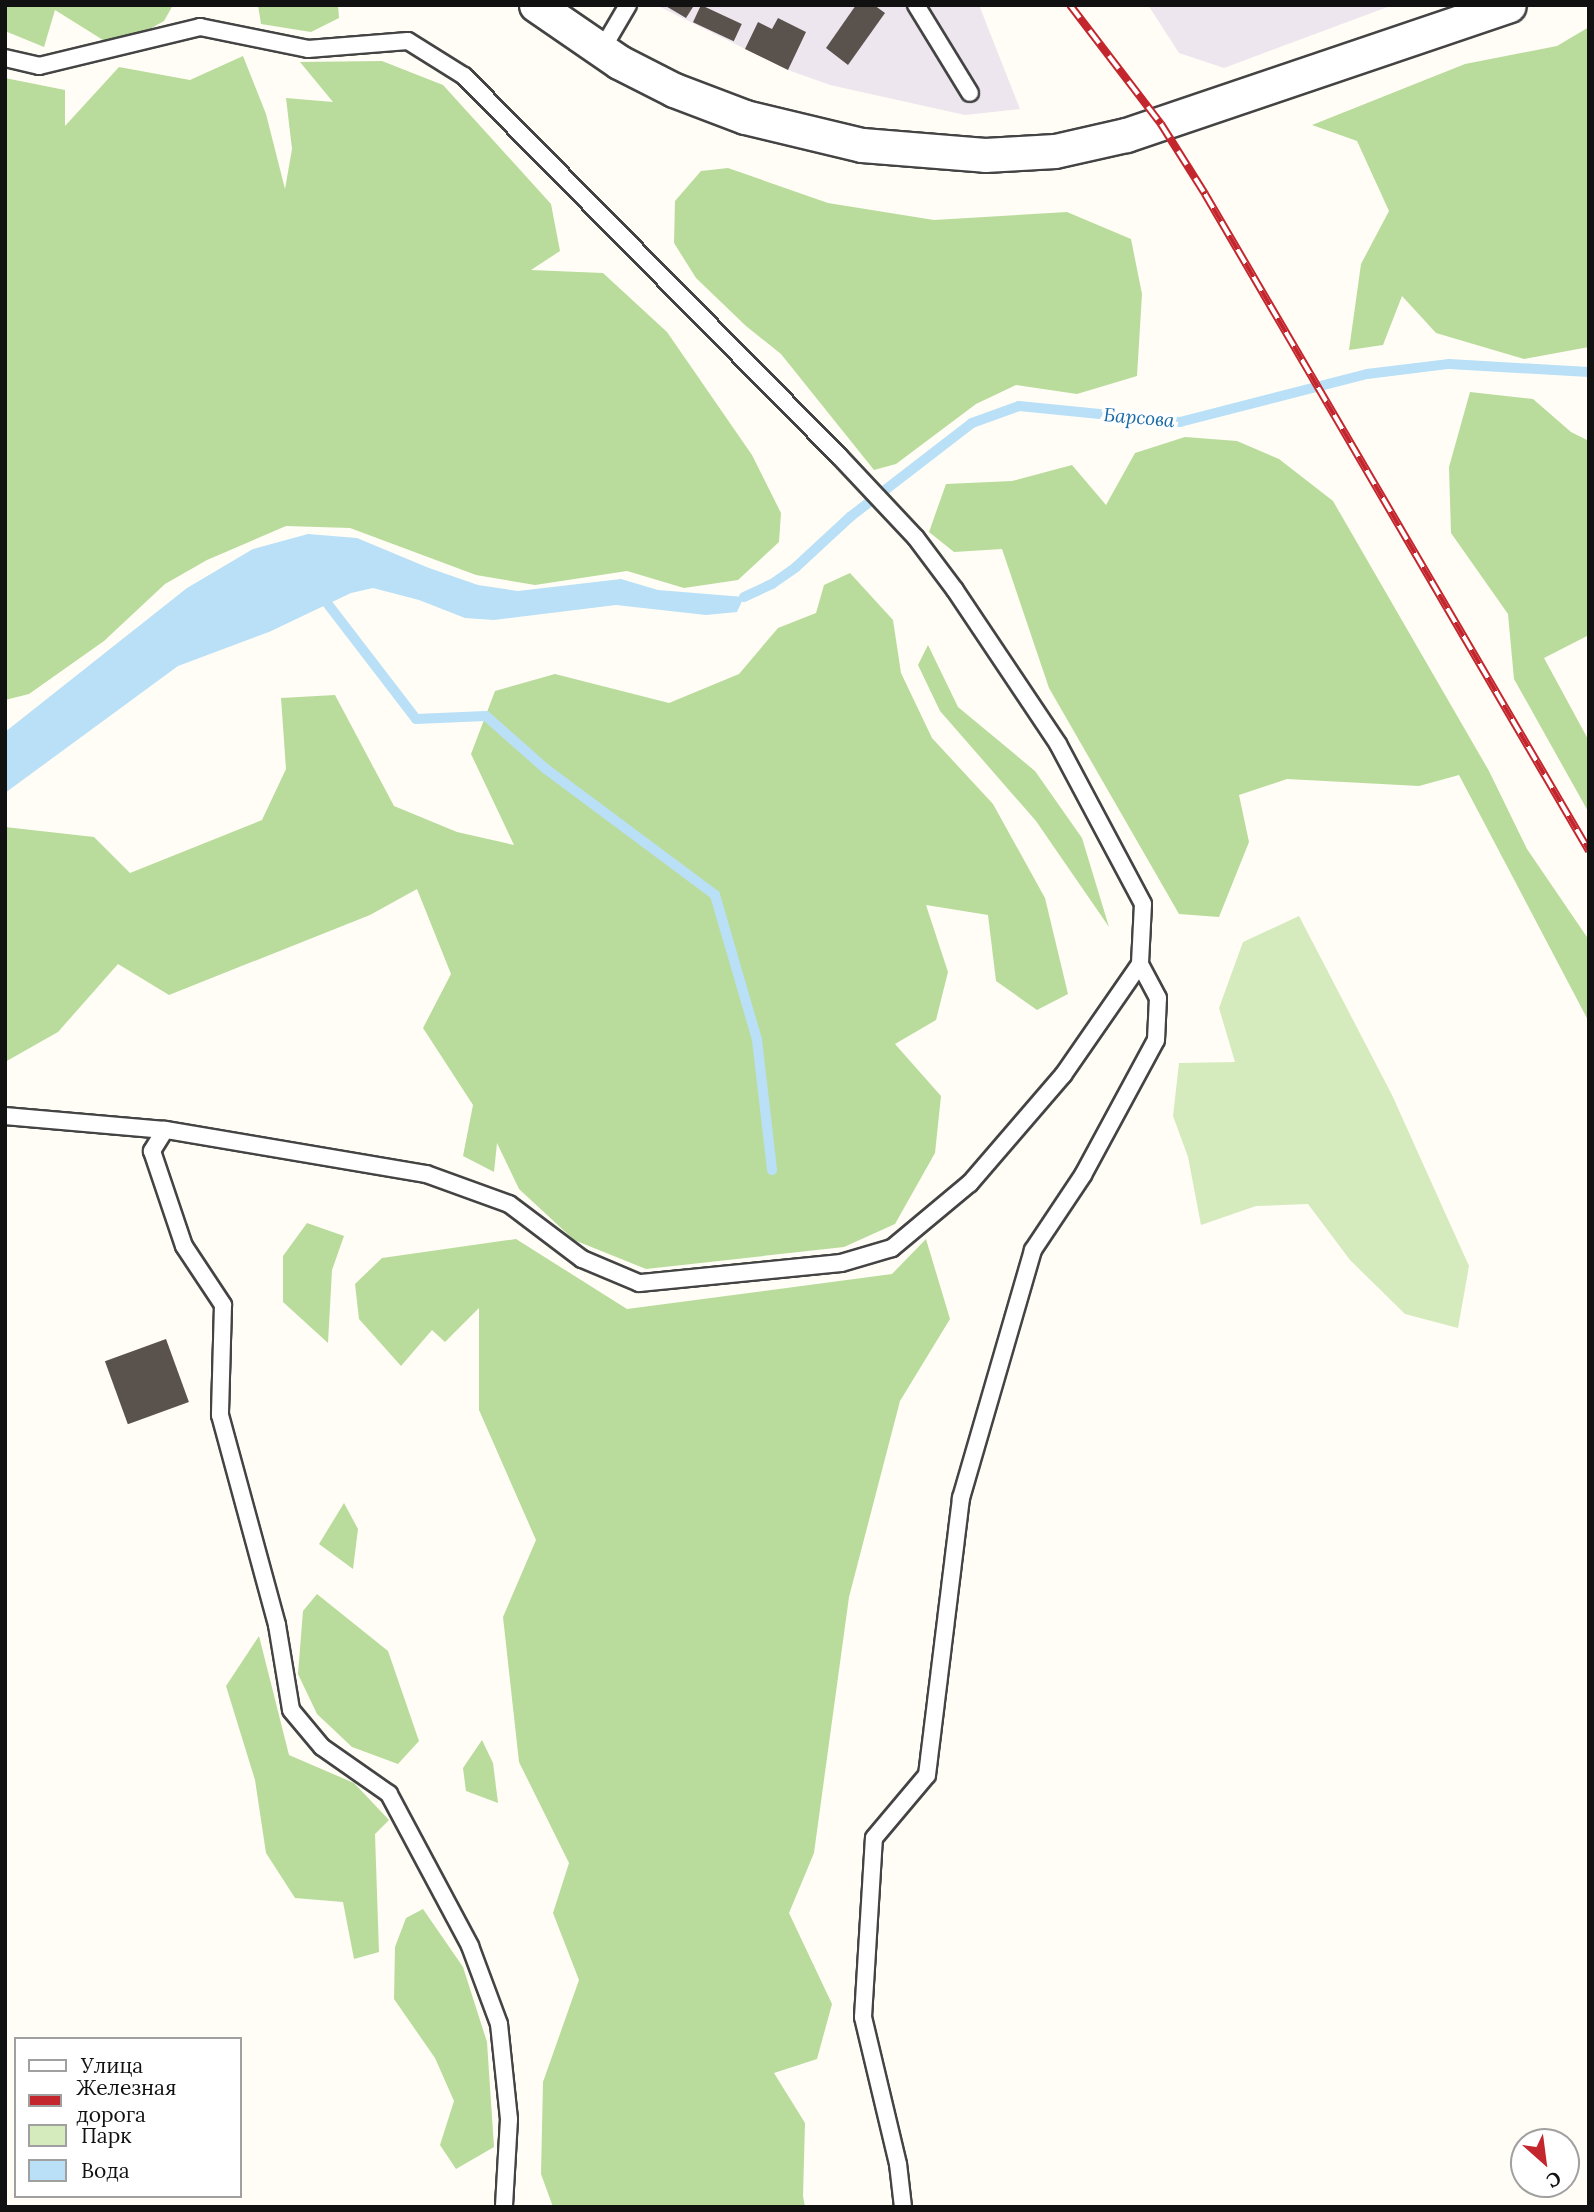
<!DOCTYPE html>
<html>
<head>
<meta charset="utf-8">
<style>
  body { margin:0 }
  #map { position:relative; width:1594px; height:2212px; overflow:hidden; background:#fffdf5; font-family:Lora,serif }
  div>[style] { position:absolute }
  [style*='--x'] { left:calc(var(--x)*1px); top:calc(var(--y)*1px); width:calc(var(--w)*1px); rotate:calc(var(--a)*1deg) }
  .industrial>* { inset:0; background:#eee6ef }
  .green>* { inset:0; background:#d5ebbd }
  .forest>* { inset:0; background:#b9dc9c }
  .water>* { inset:0; background:#b9e0f7 }
  .stream>* { height:10px; margin:-5px; padding:0 5px; transform-origin:5px; border-radius:5px; background:#b9e0f7 }
  .building>* { inset:0; background:#5a524d; transform-origin:0 0 }
  .roads { filter:drop-shadow(2px 0 #444) drop-shadow(-2px 0 #444) drop-shadow(0 2px #444) drop-shadow(0 -2px #444) }
  .lane>* { height:16px; margin:-8px; padding:0 8px; transform-origin:8px; border-radius:8px; background:#fff }
  .street>* { height:33px; margin:-16.5px; padding:0 16.5px; transform-origin:16.5px; border-radius:16.5px; background:#fff }
  .rail>* { height:8px; margin-top:-4px; transform-origin:0; background:repeating-linear-gradient(90deg,#fff 0 16px,#c4262e 0 32px); box-sizing:border-box; border-block:2px solid #c4262e }
  span { translate:-50% -50%; white-space:nowrap; text-align:center; line-height:1.15; -webkit-text-stroke:7px #fff; paint-order:stroke }
  .water-label { font-size:19px; color:#1768a6; font-style:italic }
  .frame { position:absolute; inset:0; border:7px solid #111; pointer-events:none }
  .legend { position:absolute; left:14px; top:2037px; width:228px; height:161px; box-sizing:border-box; background:#fff; border:2px solid #a0a0a0; margin:0; padding:9px 12px; list-style:none; font-size:21px; color:#111 }
  .legend li { display:flex; align-items:center; gap:14px; height:35px }
  .legend b { width:35px; border:2px solid #a0a0a0 }
  .north { position:absolute; left:1510px; top:2128px; width:70px; height:70px; box-sizing:border-box; background:#fff; border:2px solid #a0a0a0; border-radius:50%; rotate:152deg; font-size:19px; font-weight:700; line-height:28px; text-align:center; color:#111 }
  .north::after { content:''; display:block; margin:auto; width:24px; height:32px; background:#c4262e; clip-path:polygon(50% 0,100% 100%,50% 72%,0 100%) }
</style>
</head>
<body>
<div id="map">
  <div class="industrial">
    <div style="clip-path:polygon(656px 5px,979px 5px,1020px 109px,965px 115px,830px 85px,788px 70px)"></div>
    <div style="clip-path:polygon(1148px 5px,1393px 5px,1224px 68px,1179px 53px)"></div>
  </div>
  <div class="green">
    <div style="clip-path:polygon(1299px 916px,1392px 1095px,1469px 1266px,1458px 1328px,1405px 1314px,1350px 1260px,1308px 1204px,1256px 1206px,1201px 1225px,1188px 1157px,1173px 1116px,1179px 1063px,1235px 1062px,1219px 1008px,1243px 942px)"></div>
  </div>
  <div class="forest">
    <div style="clip-path:polygon(5px 5px,173px 5px,164px 21px,130px 40px,103px 40px,55px 10px,44px 47px,5px 31px)"></div>
    <div style="clip-path:polygon(258px 5px,338px 5px,339px 18px,311px 32px,261px 24px)"></div>
    <div style="clip-path:polygon(1589px 27px,1589px 347px,1524px 359px,1436px 333px,1402px 296px,1383px 345px,1349px 350px,1361px 264px,1389px 211px,1357px 141px,1312px 125px,1465px 64px,1557px 46px)"></div>
    <div style="clip-path:polygon(243px 56px,266px 114px,285px 189px,292px 149px,286px 98px,333px 102px,300px 62px,382px 61px,443px 85px,551px 204px,560px 251px,531px 270px,603px 273px,667px 332px,752px 455px,781px 513px,779px 542px,738px 580px,684px 588px,627px 571px,535px 585px,476px 575px,350px 528px,286px 526px,207px 560px,165px 584px,104px 641px,29px 694px,5px 700px,5px 78px,65px 90px,65px 126px,119px 67px,190px 80px)"></div>
    <div style="clip-path:polygon(728px 168px,828px 203px,934px 220px,1067px 212px,1131px 239px,1142px 294px,1137px 376px,1077px 394px,1016px 385px,976px 404px,896px 464px,874px 470px,781px 354px,746px 326px,696px 278px,674px 243px,675px 201px,701px 171px)"></div>
    <div style="clip-path:polygon(1470px 392px,1533px 399px,1571px 432px,1589px 441px,1589px 635px,1544px 658px,1589px 741px,1589px 813px,1514px 679px,1508px 614px,1451px 533px,1449px 467px)"></div>
    <div style="clip-path:polygon(1185px 437px,1237px 441px,1279px 459px,1333px 501px,1489px 771px,1527px 849px,1589px 940px,1589px 1022px,1459px 775px,1419px 786px,1287px 779px,1239px 795px,1249px 842px,1219px 917px,1179px 914px,1049px 688px,1002px 549px,954px 552px,929px 532px,946px 484px,1012px 481px,1072px 465px,1106px 505px,1135px 453px)"></div>
    <div style="clip-path:polygon(850px 573px,893px 620px,901px 673px,932px 738px,993px 804px,1045px 898px,1068px 994px,1037px 1010px,996px 981px,988px 915px,926px 905px,948px 972px,936px 1020px,895px 1044px,941px 1096px,935px 1153px,895px 1224px,844px 1247px,646px 1269px,574px 1240px,519px 1189px,497px 1143px,494px 1172px,463px 1156px,473px 1105px,423px 1028px,451px 974px,417px 889px,370px 915px,169px 995px,118px 964px,58px 1032px,5px 1062px,5px 827px,94px 837px,130px 873px,262px 820px,286px 769px,281px 698px,335px 695px,394px 806px,457px 832px,514px 845px,471px 754px,495px 691px,555px 674px,669px 703px,739px 674px,778px 628px,816px 613px,824px 585px)"></div>
    <div style="clip-path:polygon(928px 645px,958px 707px,1035px 771px,1082px 838px,1109px 927px,1036px 821px,940px 711px,918px 665px)"></div>
    <div style="clip-path:polygon(307px 1223px,344px 1236px,332px 1270px,328px 1343px,283px 1302px,283px 1256px)"></div>
    <div style="clip-path:polygon(516px 1239px,627px 1309px,892px 1274px,926px 1239px,950px 1319px,900px 1401px,849px 1597px,814px 1853px,789px 1913px,832px 2004px,817px 2059px,774px 2073px,805px 2123px,803px 2196px,805px 2207px,553px 2207px,541px 2174px,543px 2082px,579px 1980px,553px 1913px,569px 1863px,519px 1762px,503px 1617px,536px 1540px,479px 1410px,479px 1308px,445px 1342px,432px 1330px,401px 1366px,359px 1319px,355px 1284px,382px 1258px)"></div>
    <div style="clip-path:polygon(344px 1503px,358px 1529px,353px 1569px,319px 1544px)"></div>
    <div style="clip-path:polygon(317px 1594px,388px 1651px,419px 1741px,398px 1764px,352px 1747px,317px 1714px,298px 1674px,303px 1611px)"></div>
    <div style="clip-path:polygon(259px 1636px,289px 1755px,354px 1783px,389px 1820px,375px 1834px,379px 1952px,354px 1959px,343px 1902px,295px 1898px,266px 1853px,255px 1780px,226px 1686px)"></div>
    <div style="clip-path:polygon(482px 1740px,493px 1763px,498px 1803px,466px 1791px,463px 1768px)"></div>
    <div style="clip-path:polygon(423px 1909px,463px 1967px,487px 2042px,494px 2147px,456px 2169px,440px 2145px,454px 2101px,435px 2058px,394px 1999px,395px 1947px,406px 1918px)"></div>
  </div>
  <div class="water">
    <div style="clip-path:polygon(308px 534px,357px 538px,429px 568px,478px 585px,518px 591px,621px 579px,658px 590px,744px 597px,737px 612px,706px 615px,616px 605px,494px 620px,465px 618px,419px 600px,373px 588px,351px 593px,269px 632px,178px 666px,5px 793px,5px 732px,187px 588px,253px 549px)"></div>
  </div>
  <div class="stream">
    <div style="--x:744;--y:597;--w:31;--a:-25"></div>
    <div style="--x:772;--y:584;--w:29;--a:-35"></div>
    <div style="--x:796;--y:567;--w:74;--a:-42.8"></div>
    <div style="--x:850;--y:517;--w:154;--a:-37.6"></div>
    <div style="--x:972;--y:423;--w:50;--a:-19.9"></div>
    <div style="--x:1019;--y:406;--w:162;--a:5.7"></div>
    <div style="--x:1180;--y:422;--w:193;--a:-14.4"></div>
    <div style="--x:1367;--y:374;--w:83;--a:-7"></div>
    <div style="--x:1449;--y:364;--w:140;--a:3.3"></div>
    <div style="--x:327;--y:603;--w:146;--a:52.5"></div>
    <div style="--x:416;--y:719;--w:70;--a:-2.5"></div>
    <div style="--x:486;--y:716;--w:80;--a:41.5"></div>
    <div style="--x:546;--y:769;--w:211;--a:36.7"></div>
    <div style="--x:715;--y:895;--w:151;--a:73.8"></div>
    <div style="--x:757;--y:1040;--w:131;--a:83.4"></div>
  </div>
  <div class="building">
    <div style="clip-path:polygon(664px 5px,690px 5px,693px 7px,686px 18px)"></div>
    <div style="left:701px;top:5px;width:45px;height:19px;rotate:25deg"></div>
    <div style="clip-path:polygon(856px 5px,874px 5px,885px 13px,848px 65px,826px 48px)"></div>
    <div style="clip-path:polygon(778px 18px,806px 32px,788px 70px,745px 49px,758px 22px,772px 29px)"></div>
    <div style="left:166px;top:1339px;width:67px;height:65px;rotate:70deg"></div>
  </div>
  <div class="roads">
    <div class="lane">
      <div style="--x:916;--y:5;--w:103;--a:58.5"></div>
      <div style="--x:601;--y:51;--w:53;--a:-59.6"></div>
      <div style="--x:5;--y:58;--w:35;--a:13"></div>
      <div style="--x:39;--y:66;--w:166;--a:-13.6"></div>
      <div style="--x:200;--y:27;--w:110;--a:11.5"></div>
      <div style="--x:308;--y:49;--w:100;--a:-4.6"></div>
      <div style="--x:408;--y:41;--w:66;--a:32"></div>
      <div style="--x:464;--y:76;--w:534;--a:45.38"></div>
      <div style="--x:839;--y:456;--w:112;--a:46.8"></div>
      <div style="--x:916;--y:538;--w:65;--a:53.1"></div>
      <div style="--x:955;--y:590;--w:185;--a:56.2"></div>
      <div style="--x:1058;--y:744;--w:181;--a:62"></div>
      <div style="--x:1143;--y:904;--w:60;--a:92.9"></div>
      <div style="--x:1140;--y:964;--w:135;--a:124.7"></div>
      <div style="--x:1063;--y:1075;--w:143;--a:130.7"></div>
      <div style="--x:970;--y:1183;--w:102;--a:140.2"></div>
      <div style="--x:892;--y:1248;--w:53;--a:163.6"></div>
      <div style="--x:841;--y:1263;--w:203;--a:174.3"></div>
      <div style="--x:639;--y:1283;--w:62;--a:-157.2"></div>
      <div style="--x:582;--y:1259;--w:91;--a:-143"></div>
      <div style="--x:509;--y:1204;--w:88;--a:-160.1"></div>
      <div style="--x:426;--y:1174;--w:265;--a:-170.4"></div>
      <div style="--x:165;--y:1130;--w:161;--a:-175"></div>
      <div style="--x:165;--y:1130;--w:25;--a:122"></div>
      <div style="--x:152;--y:1151;--w:100;--a:71.4"></div>
      <div style="--x:184;--y:1246;--w:71;--a:56.5"></div>
      <div style="--x:223;--y:1305;--w:110;--a:91.6"></div>
      <div style="--x:220;--y:1415;--w:218;--a:74.8"></div>
      <div style="--x:277;--y:1625;--w:86;--a:80.6"></div>
      <div style="--x:291;--y:1710;--w:48;--a:50"></div>
      <div style="--x:322;--y:1747;--w:82;--a:35"></div>
      <div style="--x:389;--y:1794;--w:172;--a:61.9"></div>
      <div style="--x:470;--y:1946;--w:83;--a:69.6"></div>
      <div style="--x:499;--y:2024;--w:96;--a:84"></div>
      <div style="--x:509;--y:2119;--w:88;--a:93.3"></div>
      <div style="--x:903;--y:2207;--w:43;--a:-96.6"></div>
      <div style="--x:898;--y:2164;--w:151;--a:-103.4"></div>
      <div style="--x:863;--y:2017;--w:179;--a:-86.5"></div>
      <div style="--x:874;--y:1838;--w:82;--a:-49.9"></div>
      <div style="--x:927;--y:1775;--w:279;--a:-83"></div>
      <div style="--x:961;--y:1498;--w:258;--a:-73.8"></div>
      <div style="--x:1033;--y:1250;--w:90;--a:-56.3"></div>
      <div style="--x:1083;--y:1175;--w:153;--a:-61.6"></div>
      <div style="--x:1156;--y:1040;--w:42;--a:-87.3"></div>
      <div style="--x:1158;--y:998;--w:38;--a:-118"></div>
    </div>
    <div class="street">
      <div style="--x:536;--y:5;--w:101;--a:34.5"></div>
      <div style="--x:619;--y:62;--w:62;--a:27"></div>
      <div style="--x:674;--y:90;--w:76;--a:20.8"></div>
      <div style="--x:745;--y:117;--w:120;--a:13.5"></div>
      <div style="--x:862;--y:145;--w:123;--a:4.6"></div>
      <div style="--x:985;--y:155;--w:70;--a:-3.3"></div>
      <div style="--x:1055;--y:151;--w:73;--a:-12.7"></div>
      <div style="--x:1126;--y:135;--w:404;--a:-18.7"></div>
    </div>
  </div>
  <div class="rail">
    <div style="--x:1070;--y:5;--w:150;--a:52.6"></div>
    <div style="--x:1161;--y:124;--w:83;--a:57.8"></div>
    <div style="--x:1205;--y:194;--w:761;--a:59.69"></div>
  </div>
  <div class="water-label">
    <span style="left:1139px;top:418px;rotate:5deg">Барсова</span>
  </div>
  <div class="frame"></div>
  <ul class="legend">
  <li><b style="height:9px;background:#fff"></b>Улица</li>
  <li><b style="height:9px;background:#c4262e"></b>Железная дорога</li>
  <li><b style="height:19px;background:#d5ebbd"></b>Парк</li>
  <li><b style="height:19px;background:#b9e0f7"></b>Вода</li>
  </ul>
  <div class="north">С</div>
</div>
</body>
</html>
